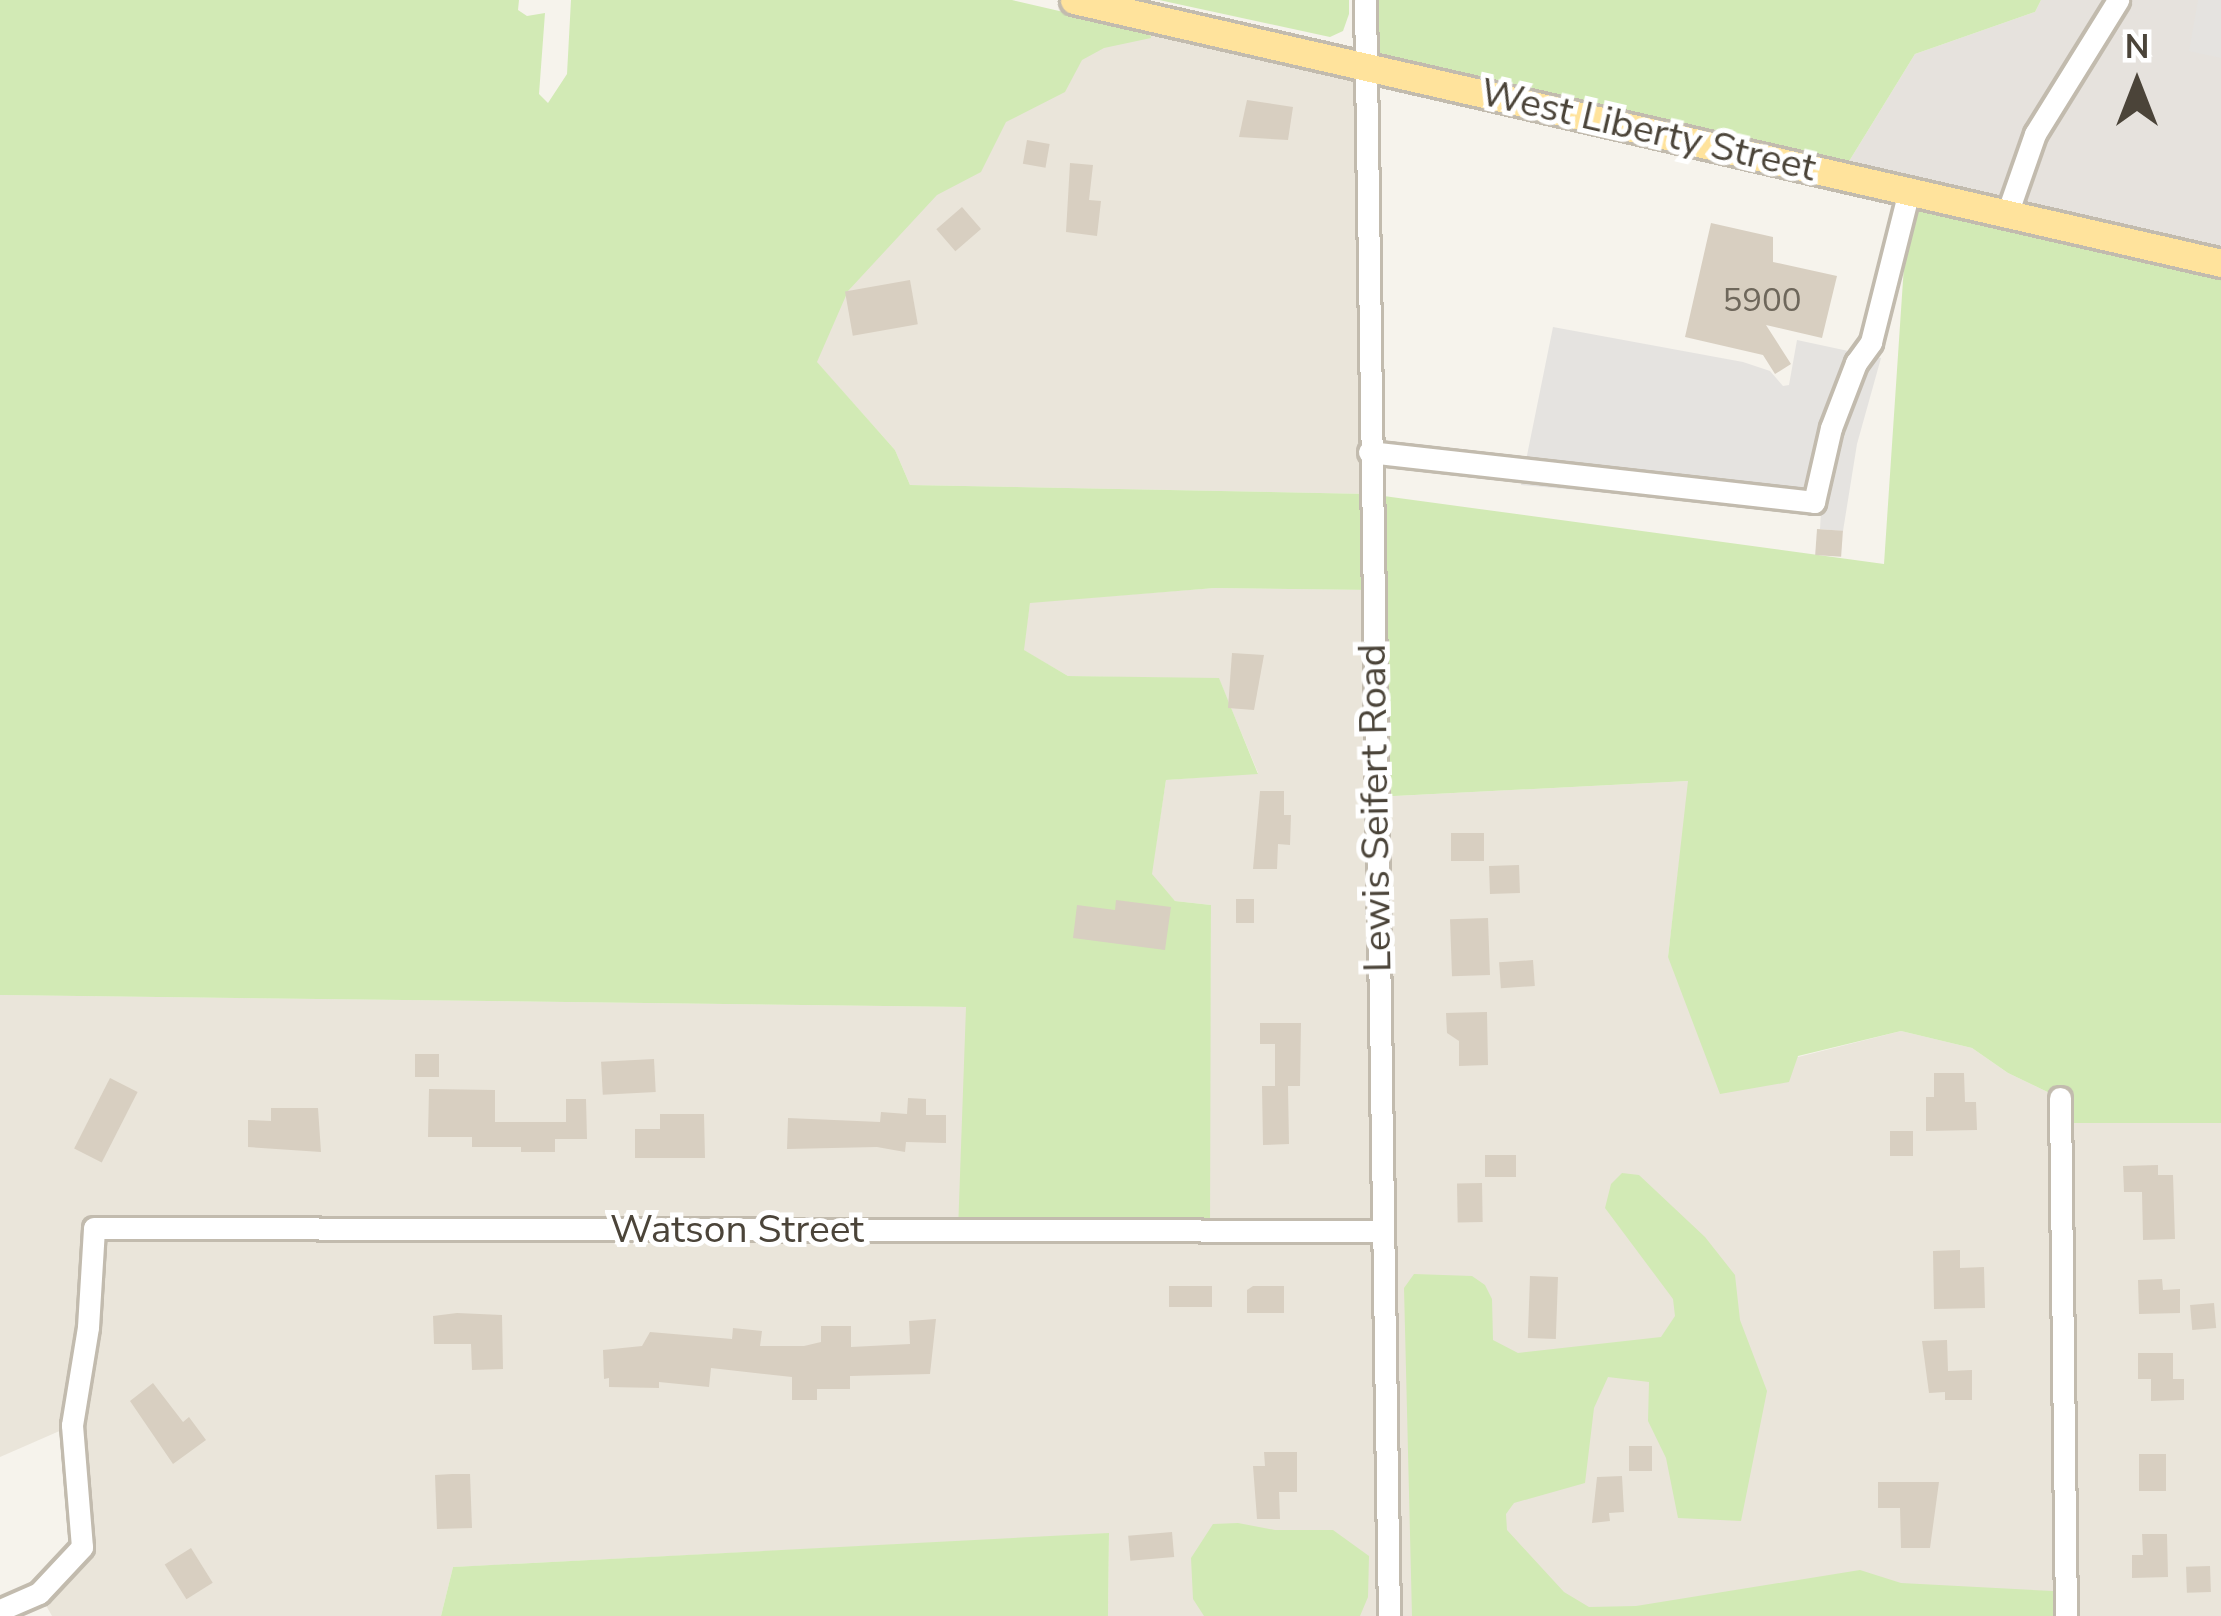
<!DOCTYPE html>
<html>
<head>
<meta charset="utf-8">
<style>
  body { margin:0 }
  #map { position:relative; width:2221px; height:1616px; overflow:hidden; background:#f6f3ec; font-family:"Nunito Sans",sans-serif }
  div>[style] { position:absolute }
  [style*='--x'] { left:calc(var(--x)*1px); top:calc(var(--y)*1px); width:calc(var(--w)*1px); rotate:calc(var(--a)*1deg) }
  .residential>* { inset:0; background:#eae5da }
  .industrial>* { inset:0; background:#e6e2dd }
  .green>* { inset:0; background:#d2eab5 }
  .parking>* { inset:0; background:#e5e3e0 }
  .building>* { inset:0; background:#d8cfc1; transform-origin:0 0 }
  .roads { filter:drop-shadow(3px 0 #c2bbae) drop-shadow(-3px 0 #c2bbae) drop-shadow(0 3px #c2bbae) drop-shadow(0 -3px #c2bbae) }
  .minor>* { height:21px; margin:-10.5px; padding:0 10.5px; transform-origin:10.5px; border-radius:10.5px; background:#fff }
  .major>* { height:27px; margin:-13.5px; padding:0 13.5px; transform-origin:13.5px; border-radius:13.5px; background:#ffe39c }
  span { translate:-50% -50%; white-space:nowrap; text-align:center; line-height:1.15; -webkit-text-stroke:10px #fff; paint-order:stroke }
  .number-label { font-size:33px; color:#6e675b }
  .number-label span { -webkit-text-stroke-width:0 }
  .street-label { font-size:39px; color:#4b4439 }
  .north { position:absolute; left:2077px; top:24px; width:120px; height:120px; -webkit-text-stroke:9px #fff; paint-order:stroke; rotate:0deg; font-size:33px; font-weight:700; line-height:48px; text-align:center; color:#4b4439 }
  .north::after { content:''; display:block; margin:auto; width:42px; height:54px; background:#4b4439; clip-path:polygon(50% 0,100% 100%,50% 72%,0 100%) }
</style>
</head>
<body>
<div id="map">
  <div class="residential">
    <div style="clip-path:polygon(1078px 1px,1365px 67px,1369px 494px,910px 485px,895px 450px,728px 263px)"></div>
    <div style="clip-path:polygon(1215px 588px,1372px 590px,1376px 797px,1689px 781px,1668px 957px,1798px 1057px,1901px 1031px,1972px 1048px,2008px 1073px,2060px 1098px,2061px 1123px,2221px 1123px,2221px 1616px,1108px 1616px,1109px 1534px,453px 1567px,441px 1616px,52px 1616px,39px 1593px,82px 1547px,71px 1426px,0 1457px,0 995px,966px 1007px,1210px 1031px,1211px 905px,1175px 901px,1151px 875px,1166px 780px,1258px 773px,1219px 679px,1068px 676px,1023px 650px,1030px 602px)"></div>
  </div>
  <div class="industrial">
    <div style="clip-path:polygon(2041px 0,2221px 0,2221px 263px,1840px 176px,1915px 54px,2035px 12px)"></div>
  </div>
  <div class="green">
    <div style="clip-path:polygon(0 0,519px 0,518px 10px,527px 16px,545px 13px,539px 94px,548px 103px,567px 74px,571px 0,1012px 0,1150px 32px,1151px 38px,1104px 48px,1082px 60px,1065px 92px,1006px 122px,981px 172px,937px 195px,848px 291px,817px 362px,895px 450px,910px 485px,1369px 494px,1884px 564px,1909px 191px,2221px 263px,2221px 1123px,2061px 1123px,2060px 1098px,2008px 1073px,1972px 1048px,1901px 1031px,1798px 1056px,1789px 1082px,1720px 1094px,1668px 957px,1688px 781px,1375px 797px,1371px 590px,1215px 588px,1030px 603px,1024px 650px,1068px 676px,1219px 678px,1258px 774px,1166px 780px,1152px 874px,1175px 901px,1211px 905px,1210px 1231px,958px 1231px,966px 1007px,0 995px)"></div>
    <div style="clip-path:polygon(1159px 0,1349px 0,1349px 14px,1343px 31px,1330px 37px)"></div>
    <div style="clip-path:polygon(1365px 0,2041px 0,2035px 12px,1915px 54px,1840px 176px,1365px 67px)"></div>
    <div style="clip-path:polygon(1622px 1173px,1639px 1175px,1705px 1237px,1735px 1275px,1740px 1320px,1767px 1391px,1741px 1521px,1678px 1518px,1666px 1458px,1648px 1421px,1649px 1382px,1608px 1377px,1594px 1408px,1585px 1483px,1514px 1503px,1506px 1514px,1507px 1530px,1564px 1592px,1589px 1607px,1636px 1606px,1860px 1570px,1901px 1583px,2053px 1591px,2053px 1616px,1412px 1616px,1404px 1288px,1414px 1274px,1472px 1276px,1485px 1285px,1492px 1299px,1493px 1340px,1518px 1353px,1661px 1337px,1675px 1316px,1673px 1299px,1605px 1208px,1611px 1184px)"></div>
    <div style="clip-path:polygon(1238px 1523px,1275px 1530px,1333px 1530px,1369px 1556px,1368px 1597px,1360px 1616px,1204px 1616px,1193px 1599px,1191px 1558px,1213px 1524px)"></div>
    <div style="clip-path:polygon(1109px 1533px,1108px 1616px,441px 1616px,453px 1567px)"></div>
  </div>
  <div class="parking">
    <div style="clip-path:polygon(2198px 0,2221px 0,2221px 58px,2189px 51px)"></div>
    <div style="clip-path:polygon(1553px 327px,1743px 362px,1770px 371px,1783px 386px,1789px 385px,1797px 340px,1881px 358px,1857px 444px,1843px 531px,1820px 529px,1821px 512px,1521px 485px)"></div>
  </div>
  <div class="building">
    <div style="clip-path:polygon(1247px 100px,1293px 107px,1288px 140px,1239px 137px)"></div>
    <div style="left:1027px;top:140px;width:23px;height:24px;rotate:10deg"></div>
    <div style="clip-path:polygon(1070px 163px,1093px 165px,1089px 200px,1101px 201px,1097px 236px,1066px 232px)"></div>
    <div style="left:962px;top:207px;width:29px;height:34px;rotate:49deg"></div>
    <div style="clip-path:polygon(1711px 223px,1773px 237px,1773px 262px,1837px 276px,1822px 338px,1766px 325px,1791px 364px,1775px 374px,1763px 355px,1685px 337px)"></div>
    <div style="left:910px;top:280px;width:45px;height:66px;rotate:80deg"></div>
    <div style="left:1817px;top:529px;width:26px;height:26px;rotate:4deg"></div>
    <div style="clip-path:polygon(1232px 653px,1264px 655px,1254px 710px,1228px 708px)"></div>
    <div style="clip-path:polygon(1260px 791px,1284px 791px,1284px 815px,1291px 815px,1290px 845px,1278px 844px,1277px 869px,1253px 869px)"></div>
    <div style="left:1451px;top:833px;width:33px;height:28px"></div>
    <div style="left:1519px;top:865px;width:28px;height:30px;rotate:88deg"></div>
    <div style="left:1236px;top:899px;width:18px;height:24px"></div>
    <div style="clip-path:polygon(1116px 900px,1171px 907px,1165px 950px,1073px 938px,1077px 905px,1115px 910px)"></div>
    <div style="left:1488px;top:918px;width:57px;height:38px;rotate:88deg"></div>
    <div style="left:1533px;top:960px;width:26px;height:34px;rotate:86deg"></div>
    <div style="clip-path:polygon(1487px 1012px,1488px 1065px,1459px 1066px,1459px 1041px,1447px 1033px,1446px 1013px)"></div>
    <div style="clip-path:polygon(1260px 1023px,1301px 1023px,1300px 1086px,1288px 1086px,1289px 1144px,1263px 1145px,1262px 1086px,1275px 1086px,1275px 1044px,1260px 1044px)"></div>
    <div style="left:415px;top:1054px;width:24px;height:23px"></div>
    <div style="left:654px;top:1059px;width:33px;height:53px;rotate:87deg"></div>
    <div style="clip-path:polygon(1934px 1073px,1964px 1073px,1965px 1102px,1976px 1102px,1977px 1130px,1926px 1131px,1926px 1097px,1934px 1097px)"></div>
    <div style="left:110px;top:1078px;width:31px;height:79px;rotate:27deg"></div>
    <div style="clip-path:polygon(429px 1089px,495px 1090px,495px 1122px,566px 1122px,566px 1099px,586px 1099px,587px 1139px,555px 1139px,555px 1152px,521px 1152px,521px 1147px,472px 1147px,472px 1137px,428px 1137px)"></div>
    <div style="clip-path:polygon(908px 1098px,926px 1099px,926px 1115px,946px 1115px,946px 1143px,906px 1142px,905px 1152px,877px 1147px,787px 1149px,788px 1118px,880px 1122px,881px 1112px,907px 1114px)"></div>
    <div style="clip-path:polygon(271px 1108px,318px 1108px,321px 1152px,248px 1147px,248px 1120px,271px 1121px)"></div>
    <div style="clip-path:polygon(660px 1114px,704px 1114px,705px 1158px,635px 1158px,635px 1129px,660px 1129px)"></div>
    <div style="left:1890px;top:1131px;width:23px;height:25px"></div>
    <div style="left:1516px;top:1155px;width:22px;height:31px;rotate:90deg"></div>
    <div style="clip-path:polygon(2158px 1165px,2158px 1175px,2173px 1175px,2175px 1239px,2143px 1240px,2142px 1192px,2124px 1192px,2123px 1166px)"></div>
    <div style="left:1482px;top:1183px;width:39px;height:25px;rotate:89deg"></div>
    <div style="clip-path:polygon(1960px 1250px,1960px 1268px,1984px 1267px,1985px 1308px,1934px 1309px,1933px 1251px)"></div>
    <div style="left:1530px;top:1276px;width:28px;height:62px;rotate:2deg"></div>
    <div style="clip-path:polygon(2162px 1279px,2163px 1290px,2180px 1289px,2180px 1313px,2139px 1314px,2138px 1280px)"></div>
    <div style="left:1169px;top:1286px;width:43px;height:21px"></div>
    <div style="clip-path:polygon(1253px 1286px,1284px 1286px,1284px 1313px,1247px 1313px,1247px 1290px)"></div>
    <div style="left:2214px;top:1303px;width:25px;height:24px;rotate:85deg"></div>
    <div style="clip-path:polygon(457px 1313px,502px 1315px,503px 1369px,472px 1370px,471px 1344px,434px 1344px,433px 1316px)"></div>
    <div style="clip-path:polygon(936px 1319px,930px 1374px,850px 1376px,850px 1389px,817px 1389px,817px 1400px,792px 1400px,792px 1377px,711px 1368px,709px 1387px,659px 1382px,659px 1388px,609px 1387px,609px 1378px,604px 1379px,603px 1350px,642px 1346px,650px 1332px,732px 1339px,733px 1328px,762px 1331px,760px 1346px,804px 1346px,821px 1342px,821px 1326px,851px 1326px,851px 1347px,910px 1344px,909px 1321px)"></div>
    <div style="clip-path:polygon(1947px 1340px,1948px 1371px,1972px 1370px,1972px 1400px,1945px 1400px,1945px 1392px,1929px 1393px,1922px 1341px)"></div>
    <div style="clip-path:polygon(2138px 1353px,2173px 1353px,2173px 1379px,2184px 1379px,2184px 1400px,2151px 1401px,2151px 1379px,2138px 1379px)"></div>
    <div style="clip-path:polygon(153px 1383px,183px 1422px,189px 1417px,206px 1440px,173px 1464px,130px 1401px)"></div>
    <div style="left:1652px;top:1446px;width:25px;height:23px;rotate:90deg"></div>
    <div style="clip-path:polygon(1264px 1452px,1297px 1452px,1297px 1492px,1279px 1492px,1280px 1519px,1257px 1519px,1253px 1466px,1265px 1466px)"></div>
    <div style="left:2139px;top:1454px;width:27px;height:37px"></div>
    <div style="clip-path:polygon(452px 1474px,470px 1474px,472px 1528px,437px 1529px,435px 1475px)"></div>
    <div style="clip-path:polygon(1622px 1476px,1624px 1512px,1609px 1513px,1610px 1521px,1592px 1523px,1597px 1477px)"></div>
    <div style="clip-path:polygon(1878px 1482px,1939px 1482px,1930px 1548px,1901px 1548px,1900px 1508px,1878px 1508px)"></div>
    <div style="left:1172px;top:1532px;width:25px;height:44px;rotate:85deg"></div>
    <div style="clip-path:polygon(2142px 1534px,2167px 1534px,2168px 1577px,2132px 1578px,2132px 1555px,2143px 1555px)"></div>
    <div style="left:191px;top:1548px;width:41px;height:31px;rotate:58deg"></div>
    <div style="left:2210px;top:1566px;width:26px;height:24px;rotate:88deg"></div>
  </div>
  <div class="roads">
    <div class="minor">
      <div style="--x:1365;--y:0;--w:1616;--a:89.15"></div>
      <div style="--x:2007;--y:214;--w:85;--a:-70.7"></div>
      <div style="--x:2035;--y:134;--w:158;--a:-58.2"></div>
      <div style="--x:1369;--y:452;--w:448;--a:6.4"></div>
      <div style="--x:1814;--y:502;--w:76;--a:-77.1"></div>
      <div style="--x:1831;--y:428;--w:70;--a:-69"></div>
      <div style="--x:1856;--y:363;--w:26;--a:-54"></div>
      <div style="--x:1871;--y:342;--w:156;--a:-75.9"></div>
      <div style="--x:2060;--y:1098;--w:518;--a:89.34"></div>
      <div style="--x:0;--y:1610;--w:43;--a:-23.6"></div>
      <div style="--x:39;--y:1593;--w:63;--a:-46.9"></div>
      <div style="--x:82;--y:1547;--w:122;--a:-94.7"></div>
      <div style="--x:72;--y:1425;--w:99;--a:-80.7"></div>
      <div style="--x:88;--y:1327;--w:99;--a:-86.5"></div>
      <div style="--x:94;--y:1228;--w:1287;--a:0.13"></div>
    </div>
    <div class="major">
      <div style="--x:1074;--y:0;--w:1177;--a:12.91"></div>
    </div>
  </div>
  <div class="number-label">
    <span style="left:1762px;top:301px">5900</span>
  </div>
  <div class="street-label">
    <span style="left:1648px;top:131px;rotate:13deg">West Liberty Street</span>
    <span style="left:1376px;top:808px;rotate:-91deg">Lewis Seifert Road</span>
    <span style="left:737px;top:1230px">Watson Street</span>
  </div>
  <div class="north">N</div>
</div>
</body>
</html>
